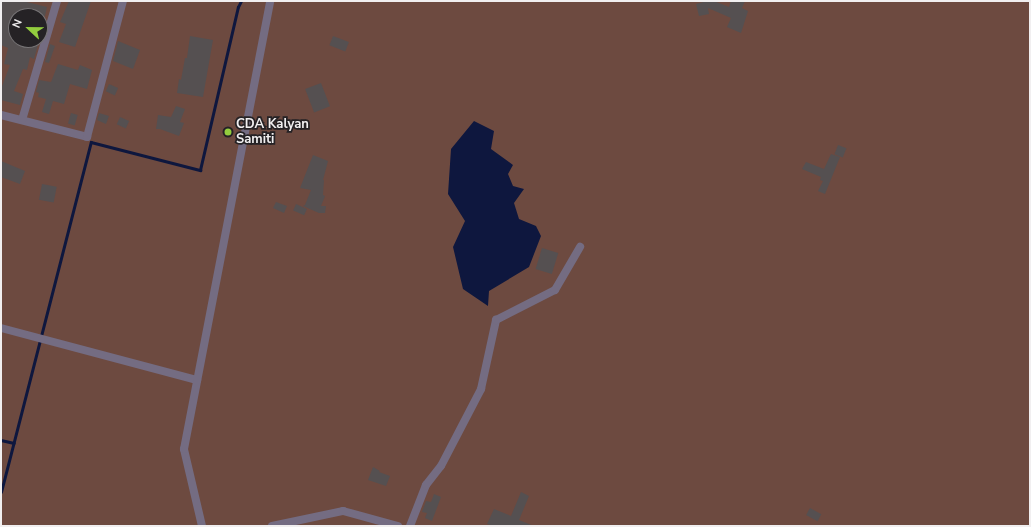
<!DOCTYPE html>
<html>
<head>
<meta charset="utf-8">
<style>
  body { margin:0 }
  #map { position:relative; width:1031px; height:527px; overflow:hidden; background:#2f2c2e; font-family:"Nunito Sans",sans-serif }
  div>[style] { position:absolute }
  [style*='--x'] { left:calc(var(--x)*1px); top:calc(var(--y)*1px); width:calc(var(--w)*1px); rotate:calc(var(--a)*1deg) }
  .green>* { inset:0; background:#6d4a40 }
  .water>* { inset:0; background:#0e173e }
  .stream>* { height:2.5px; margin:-1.25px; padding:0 1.25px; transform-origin:1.25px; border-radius:1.25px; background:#0e173e }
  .building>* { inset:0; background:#555051; transform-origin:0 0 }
  .minor>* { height:8px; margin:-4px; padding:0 4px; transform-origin:4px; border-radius:4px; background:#746c82 }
  .dots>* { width:11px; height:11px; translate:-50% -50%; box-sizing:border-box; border:2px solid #252225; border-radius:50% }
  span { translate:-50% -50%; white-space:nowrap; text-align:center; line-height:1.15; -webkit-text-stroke:3.5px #252225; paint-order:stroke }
  .poi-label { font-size:13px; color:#f1eff0; font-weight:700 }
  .left { translate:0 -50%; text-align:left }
  .frame { position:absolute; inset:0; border:2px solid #f1eff0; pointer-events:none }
  .north { position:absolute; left:8px; top:8px; width:40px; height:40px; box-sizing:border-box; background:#252225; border:1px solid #777476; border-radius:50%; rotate:292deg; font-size:11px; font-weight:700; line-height:16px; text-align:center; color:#f1eff0 }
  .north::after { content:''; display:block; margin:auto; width:14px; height:18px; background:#93cd3e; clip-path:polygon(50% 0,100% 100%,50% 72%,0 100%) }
</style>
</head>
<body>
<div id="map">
  <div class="green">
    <div style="clip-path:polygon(evenodd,1px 1px,1030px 1px,1030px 526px,1px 526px,1px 1px,16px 16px,40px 16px,40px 40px,16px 40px,16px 16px)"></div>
  </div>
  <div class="water">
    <div style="clip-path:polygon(474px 121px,494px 131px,491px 149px,513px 165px,508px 174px,513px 186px,524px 189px,514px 203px,519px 219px,536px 226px,541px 236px,529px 267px,489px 291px,488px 306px,463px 289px,453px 247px,465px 221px,448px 194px,451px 149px)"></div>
  </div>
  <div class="stream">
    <div style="--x:1;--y:440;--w:13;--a:13"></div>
    <div style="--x:1;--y:492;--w:361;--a:-75.6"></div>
    <div style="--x:91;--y:142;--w:113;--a:14.4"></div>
    <div style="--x:200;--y:170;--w:167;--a:-76.9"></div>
    <div style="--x:238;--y:7;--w:7;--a:-63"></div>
  </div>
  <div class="building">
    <div style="clip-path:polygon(1px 1px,23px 1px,47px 7px,45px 16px,16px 16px,16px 40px,39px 41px,34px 59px,30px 57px,27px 70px,23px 69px,14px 91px,23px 94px,20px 105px,1px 100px,1px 89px,10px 65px,4px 64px,8px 48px,1px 45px)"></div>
    <div style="clip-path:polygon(69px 1px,91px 1px,75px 47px,59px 42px,66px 24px,60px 22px)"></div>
    <div style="clip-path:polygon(707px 1px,714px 1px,729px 7px,731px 1px,745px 1px,742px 8px,748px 11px,741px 33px,727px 27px,731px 18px,708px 8px,709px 14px,699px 16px,696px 4px)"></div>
    <div style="clip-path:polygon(190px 36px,213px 40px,203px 97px,177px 93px,179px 79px,181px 80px,185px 58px,187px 58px)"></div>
    <div style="left:333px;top:36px;width:17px;height:10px;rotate:21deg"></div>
    <div style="clip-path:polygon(118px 41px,140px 50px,133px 69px,113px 61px)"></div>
    <div style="clip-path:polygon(50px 44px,55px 46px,49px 63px,45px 62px)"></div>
    <div style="clip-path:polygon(58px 64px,78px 70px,80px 65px,92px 70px,87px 89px,70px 84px,64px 104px,53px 101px,49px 114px,42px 112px,46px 99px,38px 97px,39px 93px,36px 92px,39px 80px,51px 82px)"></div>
    <div style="left:321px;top:83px;width:25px;height:17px;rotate:69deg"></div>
    <div style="left:109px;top:84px;width:10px;height:8px;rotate:24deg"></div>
    <div style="clip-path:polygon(176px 106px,185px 109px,180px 122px,184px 123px,179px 136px,160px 129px,156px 129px,158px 115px,171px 117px)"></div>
    <div style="left:71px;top:113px;width:7px;height:11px;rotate:16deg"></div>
    <div style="clip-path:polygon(99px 113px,109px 116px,106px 124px,97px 120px)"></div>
    <div style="left:120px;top:117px;width:10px;height:8px;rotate:24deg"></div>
    <div style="left:838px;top:145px;width:9px;height:10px;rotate:21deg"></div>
    <div style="clip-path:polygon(831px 154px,840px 157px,825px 194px,818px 191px,823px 181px,820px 180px,821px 177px,802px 169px,806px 162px,824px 169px)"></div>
    <div style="clip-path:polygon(313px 155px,328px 161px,323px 180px,324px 180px,323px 195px,325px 196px,321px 206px,326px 206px,325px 213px,319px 213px,303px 206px,305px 205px,311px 190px,300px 188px)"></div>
    <div style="clip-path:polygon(1px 161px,25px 171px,20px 184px,1px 177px)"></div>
    <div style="left:42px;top:184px;width:15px;height:16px;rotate:11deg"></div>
    <div style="clip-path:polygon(276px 202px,287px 206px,284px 213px,273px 208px)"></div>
    <div style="left:296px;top:204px;width:12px;height:7px;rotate:24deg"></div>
    <div style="left:542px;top:248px;width:17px;height:22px;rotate:17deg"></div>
    <div style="clip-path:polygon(373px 467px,380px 471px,379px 472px,390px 476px,386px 486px,368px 480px)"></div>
    <div style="clip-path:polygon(521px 492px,529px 496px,519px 520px,534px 526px,493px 526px,487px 524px,494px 509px,511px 516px)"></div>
    <div style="clip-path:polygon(434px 494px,441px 497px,432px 521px,425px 518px,427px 513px,422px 512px,426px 501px,431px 502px)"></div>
    <div style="left:810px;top:508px;width:13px;height:8px;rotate:29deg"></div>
  </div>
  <div class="minor">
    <div style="--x:1;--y:115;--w:89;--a:14.3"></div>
    <div style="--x:87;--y:137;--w:141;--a:-75.2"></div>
    <div style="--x:22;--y:120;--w:124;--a:-73.6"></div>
    <div style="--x:1;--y:328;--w:203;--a:14.9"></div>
    <div style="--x:202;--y:526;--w:79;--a:-103.2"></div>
    <div style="--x:184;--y:449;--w:456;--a:-79.1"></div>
    <div style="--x:272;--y:526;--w:73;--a:-11.9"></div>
    <div style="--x:343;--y:511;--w:57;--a:15.3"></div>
    <div style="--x:410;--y:526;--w:44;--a:-68.7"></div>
    <div style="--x:426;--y:485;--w:24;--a:-52"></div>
    <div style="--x:441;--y:466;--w:87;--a:-62.5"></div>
    <div style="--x:481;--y:389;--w:71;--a:-77.7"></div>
    <div style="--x:496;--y:320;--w:66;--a:-27"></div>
    <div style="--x:555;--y:290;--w:50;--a:-59.8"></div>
  </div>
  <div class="dots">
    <div style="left:228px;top:132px;background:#93cd3e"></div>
  </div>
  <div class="poi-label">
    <span class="left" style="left:236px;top:132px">CDA Kalyan<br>Samiti</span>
  </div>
  <div class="frame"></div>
  <div class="north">N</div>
</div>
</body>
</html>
